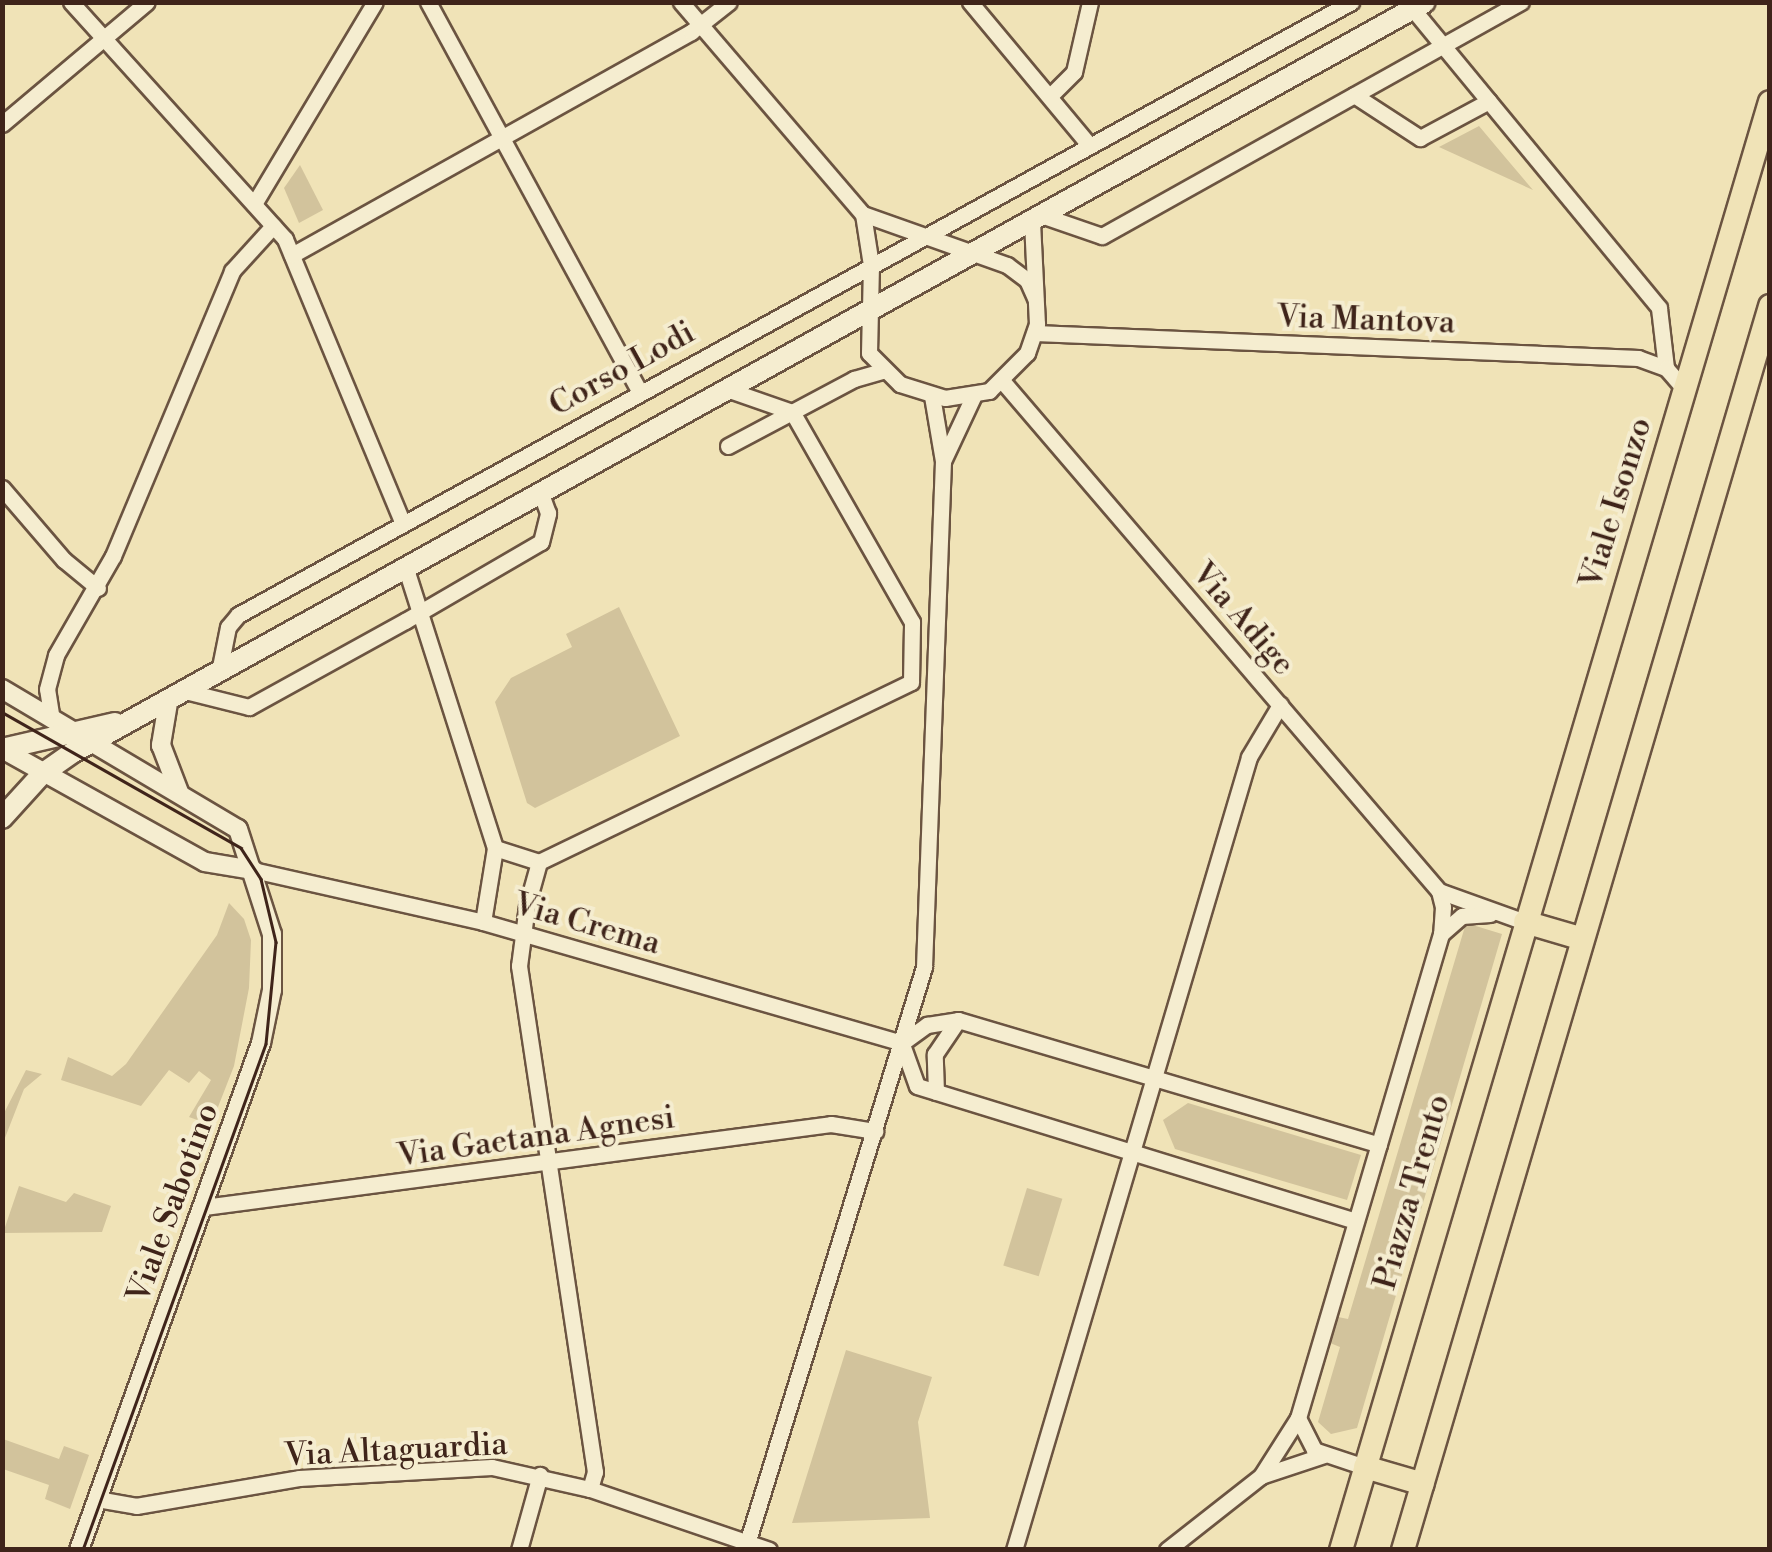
<!DOCTYPE html>
<html>
<head>
<meta charset="utf-8">
<style>
  body { margin:0 }
  #map { position:relative; width:1772px; height:1552px; overflow:hidden; background:#f0e3b7; font-family:"Libre Bodoni",serif }
  div>[style] { position:absolute }
  [style*='--x'] { left:calc(var(--x)*1px); top:calc(var(--y)*1px); width:calc(var(--w)*1px); rotate:calc(var(--a)*1deg) }
  .green>* { inset:0; background:#d2c39c; transform-origin:0 0 }
  .roads { filter:drop-shadow(2px 0 #6b5441) drop-shadow(-2px 0 #6b5441) drop-shadow(0 2px #6b5441) drop-shadow(0 -2px #6b5441) }
  .minor>* { height:15px; margin:-7.5px; padding:0 7.5px; transform-origin:7.5px; border-radius:7.5px; background:#f5edd0 }
  .tertiary>* { height:18px; margin:-9px; padding:0 9px; transform-origin:9px; border-radius:9px; background:#f5edd0 }
  .secondary>* { height:20px; margin:-10px; padding:0 10px; transform-origin:10px; border-radius:10px; background:#f5edd0 }
  .primary>* { height:22px; margin:-11px; padding:0 11px; transform-origin:11px; border-radius:11px; background:#f0e3b7 }
  .tram>* { height:2.5px; margin:-1.25px; padding:0 1.25px; transform-origin:1.25px; border-radius:1.25px; background:#3f241a }
  span { translate:-50% -50%; white-space:nowrap; text-align:center; line-height:1.15; -webkit-text-stroke:8px #f5edd0; paint-order:stroke }
  .street-label { font-size:32px; color:#3f241a }
  .frame { position:absolute; inset:0; border:5px solid #3f241a; pointer-events:none }
</style>
</head>
<body>
<div id="map">
  <div class="green">
    <div style="clip-path:polygon(1479px 126px,1505px 157px,1533px 190px,1439px 147px)"></div>
    <div style="clip-path:polygon(300px 165px,323px 210px,299px 223px,284px 188px)"></div>
    <div style="clip-path:polygon(619px 607px,680px 736px,535px 808px,527px 803px,495px 702px,511px 678px,572px 647px,566px 634px)"></div>
    <div style="clip-path:polygon(229px 903px,244px 919px,251px 940px,249px 988px,234px 1066px,211px 1125px,189px 1117px,211px 1080px,199px 1071px,189px 1083px,169px 1070px,141px 1106px,61px 1080px,68px 1057px,112px 1076px,126px 1064px,217px 935px)"></div>
    <div style="clip-path:polygon(1466px 923px,1502px 934px,1357px 1428px,1331px 1434px,1318px 1422px,1340px 1347px,1330px 1343px,1338px 1317px,1348px 1319px)"></div>
    <div style="clip-path:polygon(26px 1070px,42px 1074px,24px 1089px,3px 1143px,3px 1115px)"></div>
    <div style="clip-path:polygon(1188px 1103px,1361px 1155px,1347px 1200px,1175px 1149px,1163px 1120px)"></div>
    <div style="clip-path:polygon(19px 1186px,66px 1202px,74px 1193px,111px 1206px,102px 1232px,3px 1233px)"></div>
    <div style="left:1027px;top:1188px;width:37px;height:81px;rotate:17deg"></div>
    <div style="clip-path:polygon(846px 1350px,932px 1377px,918px 1422px,930px 1518px,792px 1523px)"></div>
    <div style="clip-path:polygon(3px 1439px,59px 1459px,64px 1446px,89px 1455px,70px 1509px,45px 1499px,49px 1485px,3px 1469px)"></div>
  </div>
  <div class="roads">
    <div class="minor">
      <div style="--x:71;--y:2;--w:319;--a:47.9"></div>
      <div style="--x:285;--y:239;--w:308;--a:67.5"></div>
      <div style="--x:428;--y:2;--w:445;--a:61.5"></div>
      <div style="--x:681;--y:2;--w:279;--a:49.4"></div>
      <div style="--x:863;--y:214;--w:153;--a:19.5"></div>
      <div style="--x:1007;--y:265;--w:25;--a:37"></div>
      <div style="--x:1027;--y:280;--w:20;--a:66"></div>
      <div style="--x:970;--y:2;--w:187;--a:50.2"></div>
      <div style="--x:1407;--y:2;--w:396;--a:50.5"></div>
      <div style="--x:1659;--y:308;--w:60;--a:83.3"></div>
      <div style="--x:1354;--y:95;--w:79;--a:33.1"></div>
      <div style="--x:1420;--y:138;--w:78;--a:-28.2"></div>
      <div style="--x:1050;--y:96;--w:34;--a:-45"></div>
      <div style="--x:1074;--y:72;--w:72;--a:-77.1"></div>
      <div style="--x:2;--y:124;--w:189;--a:-40.1"></div>
      <div style="--x:254;--y:204;--w:235;--a:-59.1"></div>
      <div style="--x:863;--y:214;--w:52;--a:81.1"></div>
      <div style="--x:871;--y:265;--w:88;--a:91.3"></div>
      <div style="--x:869;--y:353;--w:44;--a:45"></div>
      <div style="--x:900;--y:384;--w:47;--a:17.3"></div>
      <div style="--x:945;--y:398;--w:45;--a:-9"></div>
      <div style="--x:989;--y:391;--w:54;--a:-45"></div>
      <div style="--x:1027;--y:353;--w:31;--a:-71"></div>
      <div style="--x:1037;--y:324;--w:101;--a:-92.8"></div>
      <div style="--x:1044;--y:216;--w:61;--a:19"></div>
      <div style="--x:1102;--y:236;--w:480;--a:-29.2"></div>
      <div style="--x:292;--y:255;--w:457;--a:-29.2"></div>
      <div style="--x:691;--y:32;--w:48;--a:-38.3"></div>
      <div style="--x:1035;--y:333;--w:604;--a:2.37"></div>
      <div style="--x:1638;--y:358;--w:30;--a:20"></div>
      <div style="--x:1666;--y:368;--w:28;--a:49"></div>
      <div style="--x:1004;--y:383;--w:669;--a:49.43"></div>
      <div style="--x:1439;--y:891;--w:16;--a:76"></div>
      <div style="--x:1443;--y:907;--w:27;--a:94"></div>
      <div style="--x:1441;--y:934;--w:505;--a:106.46"></div>
      <div style="--x:1298;--y:1418;--w:69;--a:122.5"></div>
      <div style="--x:729;--y:390;--w:67;--a:19.2"></div>
      <div style="--x:728;--y:446;--w:143;--a:-28"></div>
      <div style="--x:854;--y:379;--w:29;--a:-16"></div>
      <div style="--x:943;--y:461;--w:71;--a:-64.9"></div>
      <div style="--x:2;--y:488;--w:95;--a:49.3"></div>
      <div style="--x:64;--y:560;--w:44;--a:39.5"></div>
      <div style="--x:406;--y:569;--w:293;--a:72.3"></div>
      <div style="--x:495;--y:848;--w:75;--a:99.2"></div>
      <div style="--x:219;--y:672;--w:46;--a:-78.7"></div>
      <div style="--x:228;--y:627;--w:16;--a:-50"></div>
      <div style="--x:238;--y:615;--w:1271;--a:-28.84"></div>
      <div style="--x:185;--y:691;--w:66;--a:14"></div>
      <div style="--x:249;--y:707;--w:178;--a:-28.9"></div>
      <div style="--x:405;--y:621;--w:157;--a:-30.2"></div>
      <div style="--x:541;--y:542;--w:30;--a:-76"></div>
      <div style="--x:548;--y:513;--w:20;--a:-110"></div>
      <div style="--x:52;--y:720;--w:31;--a:-99"></div>
      <div style="--x:47;--y:689;--w:35;--a:-75"></div>
      <div style="--x:56;--y:655;--w:114;--a:-60.1"></div>
      <div style="--x:113;--y:556;--w:309;--a:-67.3"></div>
      <div style="--x:232;--y:271;--w:61;--a:-47.7"></div>
      <div style="--x:495;--y:848;--w:46;--a:17.7"></div>
      <div style="--x:253;--y:870;--w:236;--a:12.7"></div>
      <div style="--x:483;--y:922;--w:436;--a:16.1"></div>
      <div style="--x:1439;--y:891;--w:91;--a:19.8"></div>
      <div style="--x:1441;--y:934;--w:28;--a:-41"></div>
      <div style="--x:1462;--y:916;--w:28;--a:-4"></div>
      <div style="--x:902;--y:1043;--w:31;--a:-36"></div>
      <div style="--x:927;--y:1025;--w:31;--a:-9"></div>
      <div style="--x:958;--y:1020;--w:439;--a:16.5"></div>
      <div style="--x:903;--y:1047;--w:41;--a:70.3"></div>
      <div style="--x:917;--y:1086;--w:459;--a:17.1"></div>
      <div style="--x:936;--y:1092;--w:38;--a:-92"></div>
      <div style="--x:935;--y:1054;--w:41;--a:-55.9"></div>
      <div style="--x:204;--y:1207;--w:632;--a:-7.54"></div>
      <div style="--x:831;--y:1124;--w:45;--a:9"></div>
      <div style="--x:1298;--y:1418;--w:36;--a:63"></div>
      <div style="--x:1314;--y:1450;--w:54;--a:18.4"></div>
      <div style="--x:590;--y:1489;--w:18;--a:-74"></div>
      <div style="--x:595;--y:1472;--w:512;--a:-98.54"></div>
      <div style="--x:519;--y:966;--w:62;--a:-82.5"></div>
      <div style="--x:527;--y:905;--w:45;--a:-74.4"></div>
      <div style="--x:539;--y:862;--w:413;--a:-25.8"></div>
      <div style="--x:911;--y:682;--w:60;--a:-89"></div>
      <div style="--x:912;--y:622;--w:242;--a:-119.7"></div>
      <div style="--x:97;--y:1499;--w:40;--a:10"></div>
      <div style="--x:136;--y:1506;--w:165;--a:-9.7"></div>
      <div style="--x:299;--y:1478;--w:193;--a:-3.3"></div>
      <div style="--x:492;--y:1467;--w:100;--a:12.7"></div>
      <div style="--x:590;--y:1489;--w:189;--a:18.8"></div>
      <div style="--x:519;--y:1550;--w:78;--a:-74.4"></div>
      <div style="--x:745;--y:1550;--w:610;--a:-72.93"></div>
      <div style="--x:924;--y:967;--w:506;--a:-87.85"></div>
      <div style="--x:943;--y:461;--w:66;--a:-99.6"></div>
      <div style="--x:1014;--y:1550;--w:827;--a:-73.49"></div>
      <div style="--x:1249;--y:757;--w:61;--a:-59.2"></div>
      <div style="--x:1167;--y:1550;--w:120;--a:-38.2"></div>
      <div style="--x:1261;--y:1476;--w:66;--a:-18.4"></div>
    </div>
    <div class="tertiary">
      <div style="--x:2;--y:689;--w:274;--a:30.7"></div>
      <div style="--x:238;--y:829;--w:110;--a:72.1"></div>
      <div style="--x:272;--y:934;--w:56;--a:90"></div>
      <div style="--x:272;--y:990;--w:54;--a:101.7"></div>
      <div style="--x:261;--y:1043;--w:539;--a:109.75"></div>
      <div style="--x:168;--y:703;--w:43;--a:99.5"></div>
      <div style="--x:161;--y:745;--w:50;--a:69"></div>
      <div style="--x:2;--y:749;--w:232;--a:29.1"></div>
      <div style="--x:205;--y:862;--w:49;--a:9.5"></div>
    </div>
    <div class="secondary">
      <div style="--x:2;--y:749;--w:116;--a:-13"></div>
      <div style="--x:2;--y:818;--w:59;--a:-47.7"></div>
      <div style="--x:42;--y:774;--w:37;--a:-35"></div>
      <div style="--x:72;--y:753;--w:1547;--a:-29.03"></div>
    </div>
    <div class="primary">
      <div style="--x:1525;--y:922;--w:60;--a:16.3"></div>
      <div style="--x:1365;--y:1467;--w:60;--a:16.3"></div>
      <div style="--x:1341;--y:1550;--w:1510;--a:-73.5"></div>
      <div style="--x:1403;--y:1550;--w:1297;--a:-73.56"></div>
    </div>
  </div>
  <div class="tram">
    <div style="--x:2;--y:712;--w:275;--a:29.6"></div>
    <div style="--x:241;--y:848;--w:37;--a:57"></div>
    <div style="--x:261;--y:879;--w:65;--a:76.6"></div>
    <div style="--x:276;--y:942;--w:102;--a:95.6"></div>
    <div style="--x:266;--y:1044;--w:538;--a:109.88"></div>
  </div>
  <div class="street-label">
    <span style="left:1366px;top:320px;rotate:2deg">Via Mantova</span>
    <span style="left:622px;top:369px;rotate:-29deg">Corso Lodi</span>
    <span style="left:1616px;top:503px;rotate:-73deg">Viale Isonzo</span>
    <span style="left:1243px;top:619px;rotate:49deg">Via Adige</span>
    <span style="left:587px;top:924px;rotate:16deg">Via Crema</span>
    <span style="left:536px;top:1137px;rotate:-8deg">Via Gaetana Agnesi</span>
    <span style="left:1412px;top:1192px;rotate:-74deg">Piazza Trento</span>
    <span style="left:173px;top:1203px;rotate:-70deg">Viale Sabotino</span>
    <span style="left:396px;top:1450px;rotate:-3deg">Via Altaguardia</span>
  </div>
  <div class="frame"></div>
</div>
</body>
</html>
